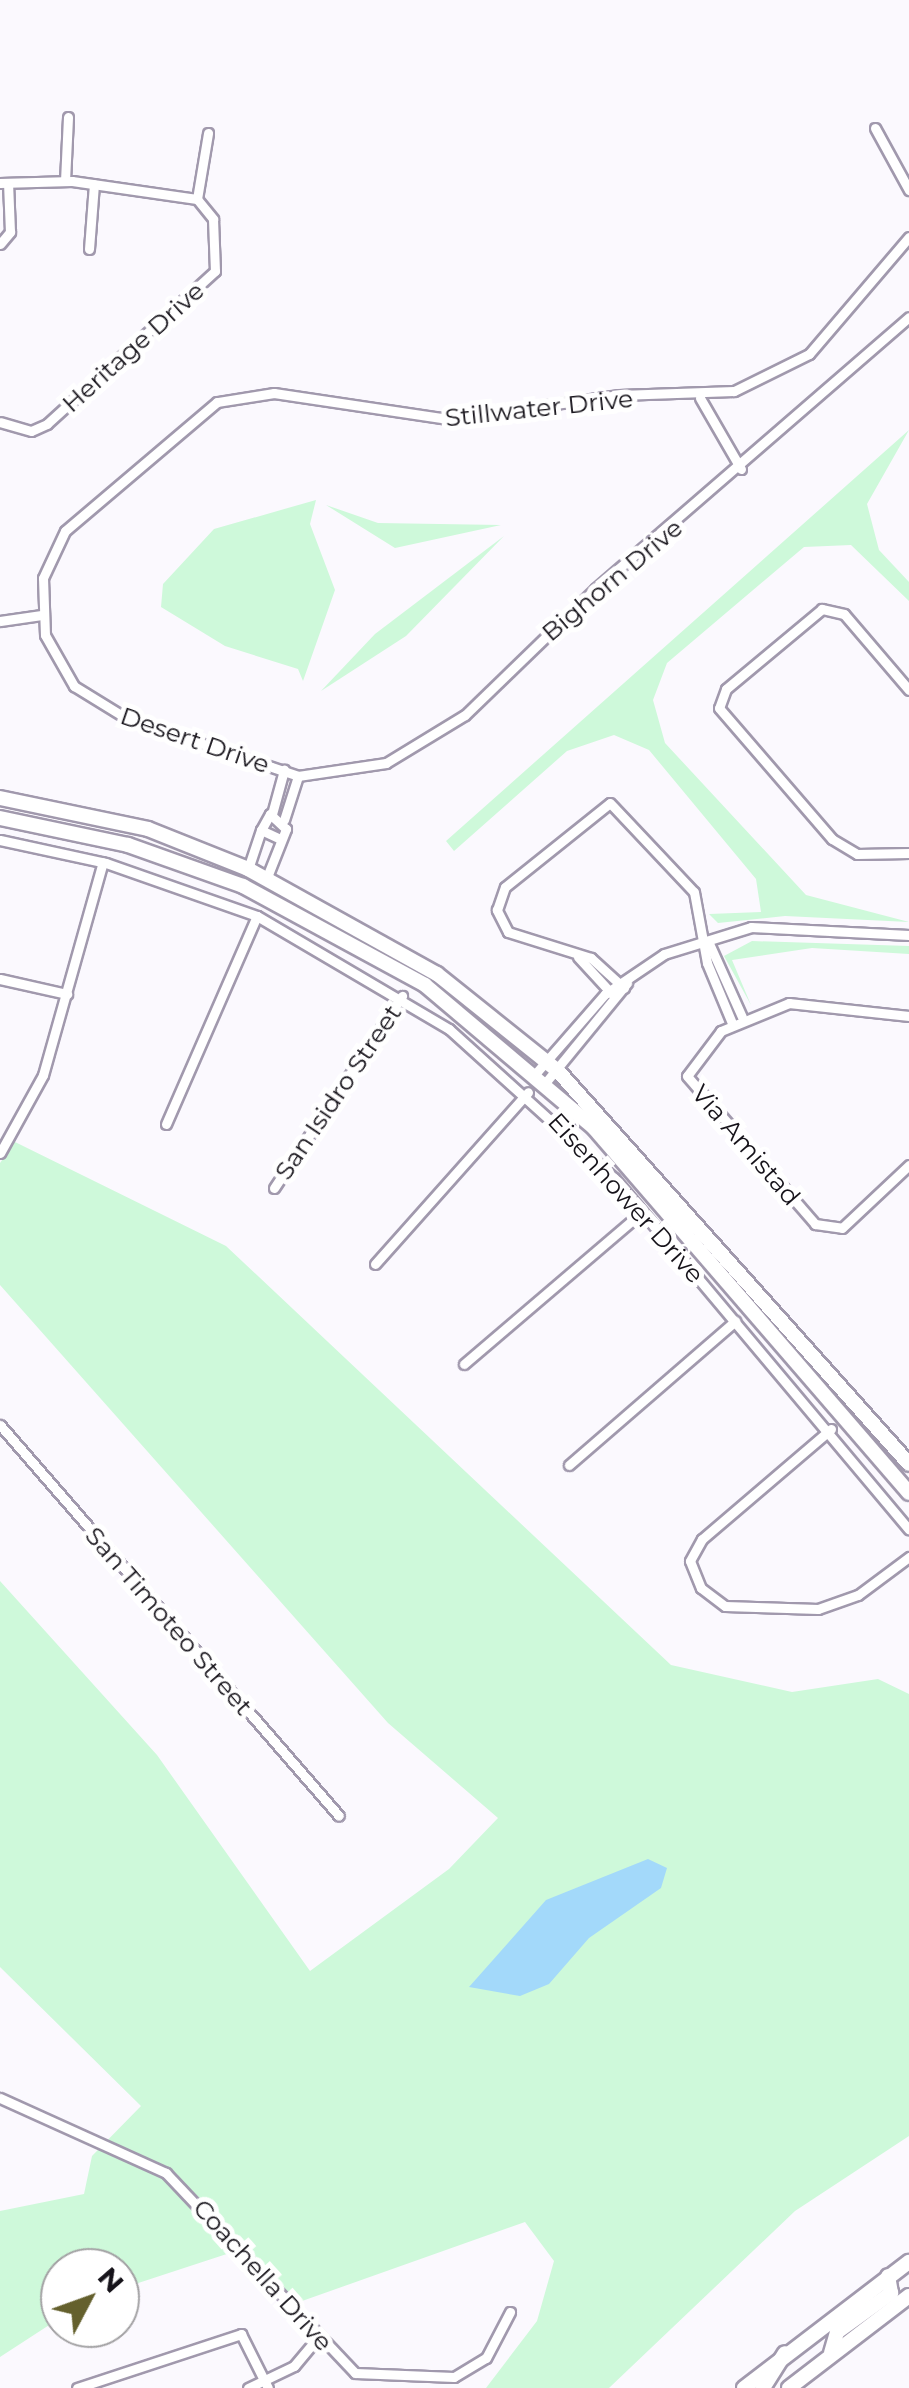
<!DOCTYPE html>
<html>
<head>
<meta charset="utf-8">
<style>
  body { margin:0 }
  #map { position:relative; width:909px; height:2388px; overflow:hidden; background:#fbf9fe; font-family:Montserrat,sans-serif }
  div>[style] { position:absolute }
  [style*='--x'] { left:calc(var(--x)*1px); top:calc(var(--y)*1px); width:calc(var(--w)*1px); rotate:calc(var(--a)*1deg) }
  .green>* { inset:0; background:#cef9da }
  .water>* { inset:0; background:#a3d9fa }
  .roads { filter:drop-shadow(2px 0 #a199ad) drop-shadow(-2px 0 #a199ad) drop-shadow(0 2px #a199ad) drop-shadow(0 -2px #a199ad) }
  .street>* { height:9px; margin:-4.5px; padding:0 4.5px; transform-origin:4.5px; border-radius:4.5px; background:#fff }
  .secondary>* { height:14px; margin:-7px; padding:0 7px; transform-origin:7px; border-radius:7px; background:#fff }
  span { translate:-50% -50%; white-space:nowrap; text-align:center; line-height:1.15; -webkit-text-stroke:10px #fff; paint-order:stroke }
  .street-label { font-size:25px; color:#16131a }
  .north { position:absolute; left:40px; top:2248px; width:100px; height:100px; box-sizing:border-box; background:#fff; border:2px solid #a2a1a3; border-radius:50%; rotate:49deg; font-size:28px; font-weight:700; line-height:40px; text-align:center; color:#16131a }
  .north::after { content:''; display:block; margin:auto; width:35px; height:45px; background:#64602d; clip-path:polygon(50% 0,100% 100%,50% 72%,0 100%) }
</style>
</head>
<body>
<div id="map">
  <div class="green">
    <div style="clip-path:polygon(909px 430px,867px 504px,879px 550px,909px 582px,909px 601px,851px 545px,804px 547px,667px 663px,653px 700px,665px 743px,806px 895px,909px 922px,785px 916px,718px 923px,709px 914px,761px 912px,756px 879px,649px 750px,614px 735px,567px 751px,454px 851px,446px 841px)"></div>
    <div style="clip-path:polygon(316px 500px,310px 524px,335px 590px,303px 681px,298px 669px,225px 646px,161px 607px,163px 584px,214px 529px)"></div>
    <div style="clip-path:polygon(326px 505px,378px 523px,501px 525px,395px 548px)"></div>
    <div style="clip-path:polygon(504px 536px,406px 636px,321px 691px,375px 634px)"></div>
    <div style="clip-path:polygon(752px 941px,909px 946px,909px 954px,812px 948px,732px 960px,751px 1005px,724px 956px)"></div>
    <div style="clip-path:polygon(15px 1142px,226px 1246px,671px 1665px,792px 1692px,878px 1679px,909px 1694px,909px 2136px,795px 2211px,609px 2388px,486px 2388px,537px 2321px,554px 2261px,525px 2222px,288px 2306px,242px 2249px,120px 2289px,120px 2268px,60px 2268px,60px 2318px,0 2357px,0 2211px,84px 2194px,92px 2156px,141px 2106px,0 1967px,0 1581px,157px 1755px,310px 1971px,449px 1869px,498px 1818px,388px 1723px,0 1285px,0 1163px)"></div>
  </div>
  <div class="water">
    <div style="clip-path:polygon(648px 1859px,667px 1868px,661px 1888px,589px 1938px,549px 1984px,520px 1996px,469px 1987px,546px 1900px)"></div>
  </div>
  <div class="roads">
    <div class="street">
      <div style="--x:875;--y:128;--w:71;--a:61.3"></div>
      <div style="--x:65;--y:181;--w:64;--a:-87.3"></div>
      <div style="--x:0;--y:183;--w:72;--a:-1.6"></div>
      <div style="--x:72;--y:181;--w:126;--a:8.2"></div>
      <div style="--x:197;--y:199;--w:26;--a:51"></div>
      <div style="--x:213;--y:219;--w:52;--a:87.8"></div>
      <div style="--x:215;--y:271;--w:227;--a:137.7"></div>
      <div style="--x:47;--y:424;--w:17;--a:156"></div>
      <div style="--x:31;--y:431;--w:32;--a:-164"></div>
      <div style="--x:197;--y:199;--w:67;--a:-80.5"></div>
      <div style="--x:909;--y:237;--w:154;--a:130.5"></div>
      <div style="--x:809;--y:354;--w:84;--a:153.7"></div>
      <div style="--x:734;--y:391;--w:115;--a:178"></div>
      <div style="--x:619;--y:395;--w:173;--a:172"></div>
      <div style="--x:448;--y:419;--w:176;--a:-171.5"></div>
      <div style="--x:274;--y:393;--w:58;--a:171"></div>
      <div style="--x:217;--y:402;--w:199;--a:139.7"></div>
      <div style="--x:65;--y:531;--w:52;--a:115.1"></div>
      <div style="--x:43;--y:578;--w:57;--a:88"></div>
      <div style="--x:45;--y:635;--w:59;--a:60.4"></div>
      <div style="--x:74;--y:686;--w:61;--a:31.6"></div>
      <div style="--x:126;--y:718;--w:182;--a:18.6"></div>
      <div style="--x:298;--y:776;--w:89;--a:-8.4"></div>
      <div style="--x:386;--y:763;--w:92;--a:-31.3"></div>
      <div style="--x:465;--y:715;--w:181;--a:-44.1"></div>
      <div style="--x:595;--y:589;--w:415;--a:-40.9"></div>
      <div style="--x:0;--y:244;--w:16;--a:-50"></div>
      <div style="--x:10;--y:232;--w:49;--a:-92.3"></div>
      <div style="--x:89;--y:249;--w:65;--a:-85.6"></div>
      <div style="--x:700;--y:398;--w:82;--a:60"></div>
      <div style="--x:0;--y:621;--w:41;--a:-8.3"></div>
      <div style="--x:909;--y:690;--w:100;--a:-130.5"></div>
      <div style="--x:844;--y:614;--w:23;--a:-167"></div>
      <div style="--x:822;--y:609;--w:125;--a:140.2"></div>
      <div style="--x:726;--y:689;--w:20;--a:110"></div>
      <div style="--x:719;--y:708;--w:173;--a:49.2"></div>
      <div style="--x:832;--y:839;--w:29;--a:31"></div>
      <div style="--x:857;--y:854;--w:52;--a:-1.1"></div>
      <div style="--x:272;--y:814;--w:46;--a:-74.7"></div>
      <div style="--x:284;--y:820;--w:46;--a:-72.3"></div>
      <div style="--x:0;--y:840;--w:108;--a:12.2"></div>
      <div style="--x:106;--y:863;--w:160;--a:19.3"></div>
      <div style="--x:257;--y:916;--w:223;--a:30.5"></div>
      <div style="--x:449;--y:1029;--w:222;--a:42.1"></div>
      <div style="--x:614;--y:1178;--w:459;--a:50"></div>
      <div style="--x:248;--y:869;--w:41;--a:-71.6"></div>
      <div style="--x:267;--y:877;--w:52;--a:-68.4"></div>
      <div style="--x:286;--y:829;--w:22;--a:-137"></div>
      <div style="--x:270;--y:814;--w:18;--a:119"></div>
      <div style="--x:261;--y:830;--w:19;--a:25"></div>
      <div style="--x:708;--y:941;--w:83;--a:65.9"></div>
      <div style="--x:578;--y:957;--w:52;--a:47.4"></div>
      <div style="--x:0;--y:979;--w:69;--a:12.6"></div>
      <div style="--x:624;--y:988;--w:45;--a:-137.7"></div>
      <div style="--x:591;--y:958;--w:87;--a:-162.6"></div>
      <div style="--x:508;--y:932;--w:25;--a:-117"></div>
      <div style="--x:497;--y:910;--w:24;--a:-71"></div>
      <div style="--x:505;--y:887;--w:134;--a:-38.7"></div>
      <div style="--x:610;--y:803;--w:122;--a:46.7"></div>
      <div style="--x:694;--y:892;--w:72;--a:79.6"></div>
      <div style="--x:707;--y:963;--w:65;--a:67.4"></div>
      <div style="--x:909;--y:1016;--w:121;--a:-173.8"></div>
      <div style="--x:789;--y:1003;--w:74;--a:157.6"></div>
      <div style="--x:721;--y:1031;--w:56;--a:127.1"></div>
      <div style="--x:687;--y:1076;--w:196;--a:49.1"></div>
      <div style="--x:815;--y:1224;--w:27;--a:8"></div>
      <div style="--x:842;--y:1228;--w:92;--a:-43.2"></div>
      <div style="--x:536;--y:1073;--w:105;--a:-48.9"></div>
      <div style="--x:605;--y:994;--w:71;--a:-34.1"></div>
      <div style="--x:664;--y:954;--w:91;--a:-17.2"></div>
      <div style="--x:751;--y:927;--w:158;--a:2.9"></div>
      <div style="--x:546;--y:1082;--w:128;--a:-50.7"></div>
      <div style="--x:166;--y:1124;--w:227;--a:-66.4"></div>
      <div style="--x:0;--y:1153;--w:89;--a:-61.1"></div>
      <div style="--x:43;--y:1075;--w:221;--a:-74.3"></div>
      <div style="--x:274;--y:1188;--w:231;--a:-56.3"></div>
      <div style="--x:375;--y:1264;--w:230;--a:-48.3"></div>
      <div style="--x:464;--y:1364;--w:234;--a:-40.5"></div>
      <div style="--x:0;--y:1425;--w:517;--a:49.07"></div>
      <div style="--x:831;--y:1429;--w:170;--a:139.5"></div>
      <div style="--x:702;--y:1539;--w:25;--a:119"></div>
      <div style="--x:690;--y:1561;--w:29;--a:68"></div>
      <div style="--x:701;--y:1588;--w:30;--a:37"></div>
      <div style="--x:725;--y:1606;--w:93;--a:1.8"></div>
      <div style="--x:818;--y:1609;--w:42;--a:-19.3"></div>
      <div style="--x:858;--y:1595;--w:64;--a:-36.7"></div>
      <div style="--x:569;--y:1465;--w:220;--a:-40.9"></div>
      <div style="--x:0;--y:2098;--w:182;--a:24.3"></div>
      <div style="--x:166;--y:2173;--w:275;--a:46.6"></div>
      <div style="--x:355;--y:2373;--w:99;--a:2.3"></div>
      <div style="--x:454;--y:2377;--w:37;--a:-31"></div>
      <div style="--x:486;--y:2358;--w:52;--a:-62.4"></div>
      <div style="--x:77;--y:2388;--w:173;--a:-18.2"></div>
      <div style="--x:241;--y:2334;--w:60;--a:63.4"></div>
      <div style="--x:248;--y:2388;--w:51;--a:-25.6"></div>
      <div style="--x:294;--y:2366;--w:34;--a:-50"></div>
    </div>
    <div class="secondary">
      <div style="--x:0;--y:798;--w:151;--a:11.8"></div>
      <div style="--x:148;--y:829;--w:108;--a:21.8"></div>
      <div style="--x:248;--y:869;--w:216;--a:29.1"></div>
      <div style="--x:437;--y:974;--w:154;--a:38.7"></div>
      <div style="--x:557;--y:1070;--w:528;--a:48.22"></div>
      <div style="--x:0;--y:818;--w:131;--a:11.9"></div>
      <div style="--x:128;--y:845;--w:122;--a:19.6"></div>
      <div style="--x:243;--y:886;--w:207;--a:28.5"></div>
      <div style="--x:425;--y:985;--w:221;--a:40.2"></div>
      <div style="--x:594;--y:1128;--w:482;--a:49.2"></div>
      <div style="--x:831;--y:2353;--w:22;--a:-74"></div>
      <div style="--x:837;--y:2332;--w:67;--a:-35.8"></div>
      <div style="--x:891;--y:2293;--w:17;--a:-100"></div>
      <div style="--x:744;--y:2388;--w:208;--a:-37.4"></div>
      <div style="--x:763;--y:2388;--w:41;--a:-57.8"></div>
      <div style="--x:789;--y:2388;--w:151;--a:-37.5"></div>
    </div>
  </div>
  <div class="street-label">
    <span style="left:133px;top:347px;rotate:-42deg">Heritage Drive</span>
    <span style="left:539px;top:408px;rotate:-6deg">Stillwater Drive</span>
    <span style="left:612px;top:580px;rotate:-40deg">Bighorn Drive</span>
    <span style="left:195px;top:740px;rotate:19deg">Desert Drive</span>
    <span style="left:338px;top:1092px;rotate:-56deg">San Isidro Street</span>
    <span style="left:746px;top:1145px;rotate:49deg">Via Amistad</span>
    <span style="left:626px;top:1198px;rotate:48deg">Eisenhower Drive</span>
    <span style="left:169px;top:1621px;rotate:49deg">San Timoteo Street</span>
    <span style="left:263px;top:2275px;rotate:48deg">Coachella Drive</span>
  </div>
  <div class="north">N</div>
</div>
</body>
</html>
